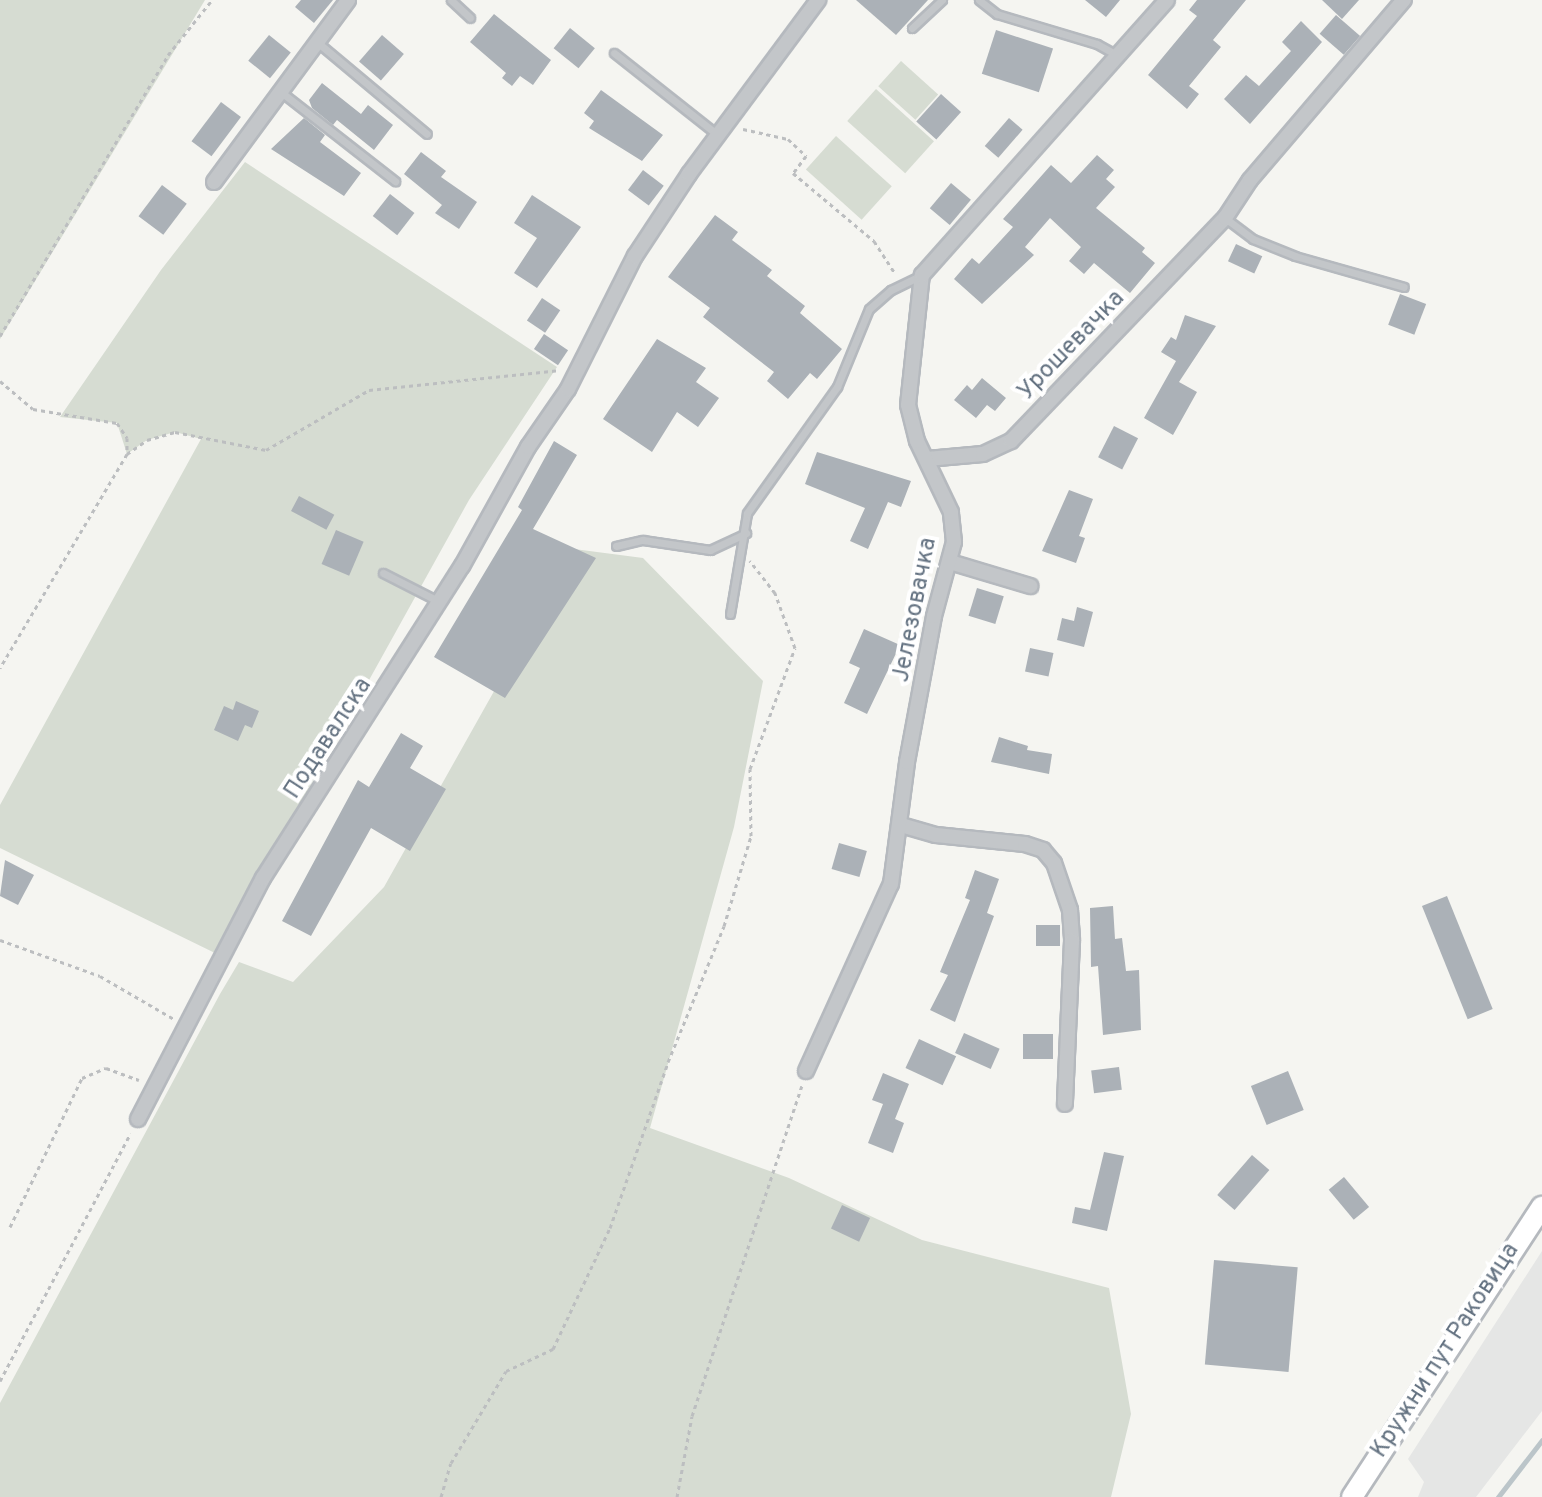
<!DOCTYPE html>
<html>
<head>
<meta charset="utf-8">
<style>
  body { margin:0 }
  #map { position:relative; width:1542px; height:1497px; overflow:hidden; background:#f5f5f1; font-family:Overpass,sans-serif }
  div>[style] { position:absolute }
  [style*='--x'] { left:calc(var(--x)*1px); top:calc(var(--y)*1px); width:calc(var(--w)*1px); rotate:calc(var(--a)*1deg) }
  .built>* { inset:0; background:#e5e6e5 }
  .green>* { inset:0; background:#d6dcd2; transform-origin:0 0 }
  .stream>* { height:5px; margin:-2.5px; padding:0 2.5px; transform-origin:2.5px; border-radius:2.5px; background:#bbc5c9 }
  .building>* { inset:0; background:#abb1b7; transform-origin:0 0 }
  .path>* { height:3px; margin-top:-1.5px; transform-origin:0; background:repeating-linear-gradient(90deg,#bcbec0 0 4px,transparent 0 8px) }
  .roads { filter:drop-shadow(2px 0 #b5b9be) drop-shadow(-2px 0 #b5b9be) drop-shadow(0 2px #b5b9be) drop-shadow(0 -2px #b5b9be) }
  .lane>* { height:7px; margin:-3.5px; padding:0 3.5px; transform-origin:3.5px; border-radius:3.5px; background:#c3c6c9 }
  .street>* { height:14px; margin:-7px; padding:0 7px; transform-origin:7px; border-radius:7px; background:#c3c6c9 }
  .secondary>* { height:20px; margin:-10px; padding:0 10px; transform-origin:10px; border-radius:10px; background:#fff }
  span { translate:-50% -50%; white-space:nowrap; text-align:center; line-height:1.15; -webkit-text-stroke:8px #fff; paint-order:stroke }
  .street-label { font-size:24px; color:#657382 }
</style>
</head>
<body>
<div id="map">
  <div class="built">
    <div style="clip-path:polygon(1542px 1251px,1542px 1411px,1476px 1497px,1418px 1497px,1424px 1482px,1408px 1459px)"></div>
  </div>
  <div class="green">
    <div style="clip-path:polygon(0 0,205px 0,0 339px)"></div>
    <div style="left:901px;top:61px;width:50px;height:34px;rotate:42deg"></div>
    <div style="left:876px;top:89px;width:78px;height:43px;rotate:42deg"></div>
    <div style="left:836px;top:136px;width:75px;height:45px;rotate:42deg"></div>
    <div style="clip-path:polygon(245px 162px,557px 367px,469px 500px,217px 954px,0 848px,0 805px,201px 439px,175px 432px,147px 440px,127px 454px,117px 423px,60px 417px,161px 270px)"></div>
    <div style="clip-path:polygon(574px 549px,643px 558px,763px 681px,734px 827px,650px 1128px,789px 1178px,922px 1240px,1109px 1288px,1131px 1414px,1111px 1497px,0 1497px,0 1403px,220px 994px,239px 962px,293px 982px,384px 887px)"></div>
  </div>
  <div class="stream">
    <div style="--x:1498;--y:1497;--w:72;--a:-52.3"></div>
  </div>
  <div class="building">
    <div style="clip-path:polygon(301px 0,333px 0,314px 23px,295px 7px)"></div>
    <div style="clip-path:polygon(856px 0,928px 0,896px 35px)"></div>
    <div style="clip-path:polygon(1085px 0,1120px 0,1106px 17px)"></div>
    <div style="clip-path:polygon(1197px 0,1246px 0,1213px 40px,1221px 47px,1189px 86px,1199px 94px,1187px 109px,1148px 75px,1197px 16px,1189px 10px)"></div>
    <div style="clip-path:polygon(1322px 0,1359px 0,1342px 19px)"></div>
    <div style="clip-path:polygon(494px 14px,551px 60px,533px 85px,520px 76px,512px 86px,502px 78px,506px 73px,470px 42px)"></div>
    <div style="left:1336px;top:15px;width:32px;height:25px;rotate:41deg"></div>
    <div style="clip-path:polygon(1301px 21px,1322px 42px,1250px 124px,1224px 99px,1246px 75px,1259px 86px,1291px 51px,1282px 42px)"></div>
    <div style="left:570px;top:28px;width:32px;height:26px;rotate:39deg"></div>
    <div style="left:996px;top:30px;width:60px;height:46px;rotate:18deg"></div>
    <div style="left:269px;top:35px;width:28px;height:33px;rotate:39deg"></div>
    <div style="left:382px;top:35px;width:29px;height:35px;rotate:41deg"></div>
    <div style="clip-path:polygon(322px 83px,361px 114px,368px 105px,393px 125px,374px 150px,337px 120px,333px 125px,312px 108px,309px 100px)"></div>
    <div style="clip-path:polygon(601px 90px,663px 135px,642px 161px,589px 128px,594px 121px,584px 113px)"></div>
    <div style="left:941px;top:94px;width:27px;height:37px;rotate:42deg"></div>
    <div style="left:221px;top:102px;width:25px;height:49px;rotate:37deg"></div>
    <div style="clip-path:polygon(304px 118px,325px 135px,320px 142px,361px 173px,344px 196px,271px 149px)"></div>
    <div style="left:1009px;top:118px;width:18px;height:37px;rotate:41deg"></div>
    <div style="clip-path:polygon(421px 152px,446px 171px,441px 177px,477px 202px,459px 229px,435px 213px,442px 205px,404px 174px)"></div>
    <div style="clip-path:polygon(1097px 155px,1114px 170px,1106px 179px,1115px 187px,1096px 208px,1145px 248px,1142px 252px,1155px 263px,1130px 293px,1094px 263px,1084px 274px,1069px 261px,1081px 247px,1050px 218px,1025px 247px,1034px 255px,982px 304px,954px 279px,972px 258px,979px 264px,1013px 227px,1003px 219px,1051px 165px,1071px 183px)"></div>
    <div style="left:643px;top:170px;width:26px;height:25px;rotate:37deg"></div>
    <div style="left:951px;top:183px;width:26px;height:33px;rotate:40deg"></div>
    <div style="left:162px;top:185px;width:31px;height:39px;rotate:37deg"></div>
    <div style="left:390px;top:194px;width:31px;height:28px;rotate:38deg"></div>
    <div style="clip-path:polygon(532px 195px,581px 227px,537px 288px,514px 273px,537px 238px,514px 223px)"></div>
    <div style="clip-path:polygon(715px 215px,738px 232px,732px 240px,772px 270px,767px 276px,805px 306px,800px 313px,842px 349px,817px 379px,810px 373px,788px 399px,767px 381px,774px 372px,703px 317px,710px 308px,668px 277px)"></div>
    <div style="left:1236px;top:244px;width:29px;height:19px;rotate:25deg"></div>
    <div style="left:1400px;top:294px;width:28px;height:33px;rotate:21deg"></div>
    <div style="left:542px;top:298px;width:22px;height:27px;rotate:34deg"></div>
    <div style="clip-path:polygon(1185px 315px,1216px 326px,1179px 382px,1197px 392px,1173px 435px,1144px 418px,1176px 361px,1161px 352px,1171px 337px,1176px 340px)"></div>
    <div style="left:544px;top:334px;width:29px;height:18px;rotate:34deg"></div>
    <div style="clip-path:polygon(657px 339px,706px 368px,696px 382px,719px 398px,698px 427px,677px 412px,652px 452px,603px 419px)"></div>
    <div style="clip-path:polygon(982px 378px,1006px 398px,995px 411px,987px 405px,976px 418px,954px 400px,967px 385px,972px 390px)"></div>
    <div style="left:1114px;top:426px;width:27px;height:35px;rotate:27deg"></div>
    <div style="clip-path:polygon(554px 441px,577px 455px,533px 529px,596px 558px,505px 698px,434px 657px,522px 510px,518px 507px)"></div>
    <div style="clip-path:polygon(817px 452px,911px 481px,901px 507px,888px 502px,868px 549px,850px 541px,865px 508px,805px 484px)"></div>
    <div style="clip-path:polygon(1069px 490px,1093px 499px,1079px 536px,1085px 538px,1076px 563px,1042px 551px)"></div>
    <div style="left:299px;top:496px;width:40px;height:17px;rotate:28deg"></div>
    <div style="left:336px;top:530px;width:30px;height:37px;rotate:23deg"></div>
    <div style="left:977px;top:588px;width:28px;height:29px;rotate:17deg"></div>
    <div style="clip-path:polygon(1077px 607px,1093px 612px,1084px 647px,1057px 640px,1062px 618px,1074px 621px)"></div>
    <div style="clip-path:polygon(864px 629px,900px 645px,867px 714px,844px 703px,860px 668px,849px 663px)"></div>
    <div style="left:1030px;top:648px;width:24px;height:24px;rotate:12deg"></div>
    <div style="clip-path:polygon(236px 701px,259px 711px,252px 728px,245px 725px,238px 741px,214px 730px,224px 706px,233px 710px)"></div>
    <div style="clip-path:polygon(401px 733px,423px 746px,410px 768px,446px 789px,410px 851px,371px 828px,311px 936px,282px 921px,358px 780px,369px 787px)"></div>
    <div style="clip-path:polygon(999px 737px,1028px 746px,1027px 750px,1052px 754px,1049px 774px,991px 762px)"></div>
    <div style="left:839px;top:843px;width:29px;height:27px;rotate:16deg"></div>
    <div style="clip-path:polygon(5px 860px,34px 875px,18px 905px,0 896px)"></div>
    <div style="clip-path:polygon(975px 870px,999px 879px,987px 913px,994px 916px,955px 1022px,930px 1010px,948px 975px,940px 972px,970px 900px,965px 898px)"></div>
    <div style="left:1447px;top:896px;width:122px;height:27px;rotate:68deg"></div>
    <div style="clip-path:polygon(1113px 906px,1115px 939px,1122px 938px,1126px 971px,1139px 970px,1141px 1030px,1103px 1035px,1098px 966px,1091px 967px,1090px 908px)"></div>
    <div style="left:1036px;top:925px;width:24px;height:21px"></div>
    <div style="left:964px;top:1033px;width:39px;height:22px;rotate:24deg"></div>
    <div style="left:1053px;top:1034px;width:25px;height:30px;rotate:90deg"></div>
    <div style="left:919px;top:1039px;width:41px;height:32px;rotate:25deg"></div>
    <div style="left:1119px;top:1067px;width:23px;height:28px;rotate:83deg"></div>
    <div style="left:1288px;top:1071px;width:42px;height:40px;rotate:68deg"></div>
    <div style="clip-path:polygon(883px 1073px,909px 1084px,895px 1119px,904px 1123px,893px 1153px,868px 1143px,883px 1104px,872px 1100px)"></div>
    <div style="clip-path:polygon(1104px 1152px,1124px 1156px,1107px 1231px,1072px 1223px,1075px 1207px,1090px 1210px)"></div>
    <div style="left:1252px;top:1155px;width:23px;height:53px;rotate:41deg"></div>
    <div style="left:1344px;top:1177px;width:39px;height:20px;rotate:50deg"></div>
    <div style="left:842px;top:1205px;width:31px;height:26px;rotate:25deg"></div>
    <div style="left:1214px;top:1260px;width:84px;height:105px;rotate:5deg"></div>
  </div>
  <div class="path">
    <div style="--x:743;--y:129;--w:46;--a:12.5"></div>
    <div style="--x:788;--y:139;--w:25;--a:43"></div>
    <div style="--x:806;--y:156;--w:21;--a:127"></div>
    <div style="--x:793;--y:173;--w:106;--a:40"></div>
    <div style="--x:874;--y:241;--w:38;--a:57"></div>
    <div style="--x:0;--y:336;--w:327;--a:-59.1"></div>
    <div style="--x:168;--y:55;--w:70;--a:-51.3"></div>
    <div style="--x:0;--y:381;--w:43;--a:40.3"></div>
    <div style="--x:33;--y:409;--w:85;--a:9.5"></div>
    <div style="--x:117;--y:423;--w:18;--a:56"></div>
    <div style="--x:127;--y:438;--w:16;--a:90"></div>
    <div style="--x:127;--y:454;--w:249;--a:120.7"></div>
    <div style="--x:127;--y:454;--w:24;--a:-35"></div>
    <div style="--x:147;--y:440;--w:29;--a:-16"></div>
    <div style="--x:175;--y:432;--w:93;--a:11.2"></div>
    <div style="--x:266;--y:450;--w:119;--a:-30.2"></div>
    <div style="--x:369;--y:390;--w:190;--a:-6"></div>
    <div style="--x:0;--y:940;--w:106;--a:19.8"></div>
    <div style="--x:100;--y:976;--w:86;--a:30.2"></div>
    <div style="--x:10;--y:1227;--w:165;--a:-64.2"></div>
    <div style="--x:82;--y:1078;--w:26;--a:-23"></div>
    <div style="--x:106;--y:1068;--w:35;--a:20"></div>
    <div style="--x:0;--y:1381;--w:280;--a:-62.2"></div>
    <div style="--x:441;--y:1497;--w:35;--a:-74"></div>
    <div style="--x:451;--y:1463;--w:107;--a:-59.1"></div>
    <div style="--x:506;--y:1371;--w:52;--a:-25.1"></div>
    <div style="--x:553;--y:1349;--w:134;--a:-64.8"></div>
    <div style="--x:610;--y:1228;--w:176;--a:-70.7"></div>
    <div style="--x:668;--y:1062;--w:147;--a:-67.6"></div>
    <div style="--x:724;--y:926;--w:94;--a:-73.3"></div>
    <div style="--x:751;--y:836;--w:67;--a:-90.9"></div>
    <div style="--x:750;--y:769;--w:129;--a:-69.6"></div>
    <div style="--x:795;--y:648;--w:59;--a:-110"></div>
    <div style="--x:775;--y:593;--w:41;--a:-128"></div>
    <div style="--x:677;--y:1497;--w:82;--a:-79.5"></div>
    <div style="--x:692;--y:1416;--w:348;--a:-71.6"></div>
  </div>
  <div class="roads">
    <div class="lane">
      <div style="--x:451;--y:0;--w:26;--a:43"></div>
      <div style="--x:979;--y:0;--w:23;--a:38"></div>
      <div style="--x:997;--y:14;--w:104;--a:16.7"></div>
      <div style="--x:1097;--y:44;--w:23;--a:29"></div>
      <div style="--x:912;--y:28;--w:41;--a:-43"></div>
      <div style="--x:317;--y:42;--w:143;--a:39.9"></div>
      <div style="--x:614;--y:53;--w:132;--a:38.3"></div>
      <div style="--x:281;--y:92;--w:145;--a:38"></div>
      <div style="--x:1225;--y:218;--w:35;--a:37"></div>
      <div style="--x:1253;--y:239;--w:45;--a:22"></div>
      <div style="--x:1295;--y:256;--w:113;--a:15.9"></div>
      <div style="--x:616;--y:546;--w:28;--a:-13"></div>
      <div style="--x:643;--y:540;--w:68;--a:8.5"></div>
      <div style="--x:710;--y:550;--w:40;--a:-25"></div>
      <div style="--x:383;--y:573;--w:64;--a:27"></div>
      <div style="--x:730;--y:614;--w:102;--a:-80.4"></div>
      <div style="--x:747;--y:513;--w:155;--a:-54.5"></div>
      <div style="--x:837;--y:387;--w:84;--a:-67.7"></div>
      <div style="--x:869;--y:309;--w:29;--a:-41"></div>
      <div style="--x:891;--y:290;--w:34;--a:-26"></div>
    </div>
    <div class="street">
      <div style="--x:214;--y:182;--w:226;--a:-53.6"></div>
      <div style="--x:927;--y:459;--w:56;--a:-5.1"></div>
      <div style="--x:983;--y:454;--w:31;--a:-25"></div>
      <div style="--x:1011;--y:441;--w:309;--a:-46.2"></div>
      <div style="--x:1225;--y:218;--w:45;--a:-56.7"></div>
      <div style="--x:1250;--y:180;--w:237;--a:-49.5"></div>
      <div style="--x:950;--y:562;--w:84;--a:16.7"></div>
      <div style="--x:901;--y:825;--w:36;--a:16"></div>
      <div style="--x:936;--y:835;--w:89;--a:5.8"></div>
      <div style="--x:1025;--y:844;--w:19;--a:18"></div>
      <div style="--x:1043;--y:850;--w:17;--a:50"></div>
      <div style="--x:1054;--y:863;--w:50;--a:71.2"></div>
      <div style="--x:1070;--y:910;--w:31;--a:86"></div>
      <div style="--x:1072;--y:941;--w:163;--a:92.5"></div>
      <div style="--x:806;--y:1071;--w:205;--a:-65.6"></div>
      <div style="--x:891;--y:884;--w:123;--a:-82.5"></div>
      <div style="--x:907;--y:762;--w:148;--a:-79.5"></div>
      <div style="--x:934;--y:616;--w:77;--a:-74.9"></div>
      <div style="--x:954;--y:542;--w:30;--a:-96"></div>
      <div style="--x:951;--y:512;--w:79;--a:-115.6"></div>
      <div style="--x:917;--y:441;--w:37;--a:-104"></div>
      <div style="--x:908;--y:405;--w:131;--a:-83.9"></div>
      <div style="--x:922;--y:275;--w:368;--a:-48.3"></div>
      <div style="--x:138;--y:1119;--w:271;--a:-62.6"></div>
      <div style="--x:263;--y:878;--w:370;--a:-57.5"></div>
      <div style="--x:462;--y:566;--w:136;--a:-61"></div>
      <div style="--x:528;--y:447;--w:70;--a:-55.4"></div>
      <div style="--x:568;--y:389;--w:149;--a:-63.3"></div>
      <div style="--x:635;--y:256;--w:98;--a:-56.6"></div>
      <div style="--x:689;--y:174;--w:217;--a:-53.4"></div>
    </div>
    <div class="secondary">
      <div style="--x:1352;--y:1497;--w:347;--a:-56.8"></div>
    </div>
  </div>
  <div class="street-label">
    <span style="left:1072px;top:346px;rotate:-46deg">Урошевачка</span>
    <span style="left:916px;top:610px;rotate:-79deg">Јелезовачка</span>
    <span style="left:329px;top:739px;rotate:-57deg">Подавалска</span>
    <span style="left:1446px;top:1351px;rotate:-57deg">Кружни пут Раковица</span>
  </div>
</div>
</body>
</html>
